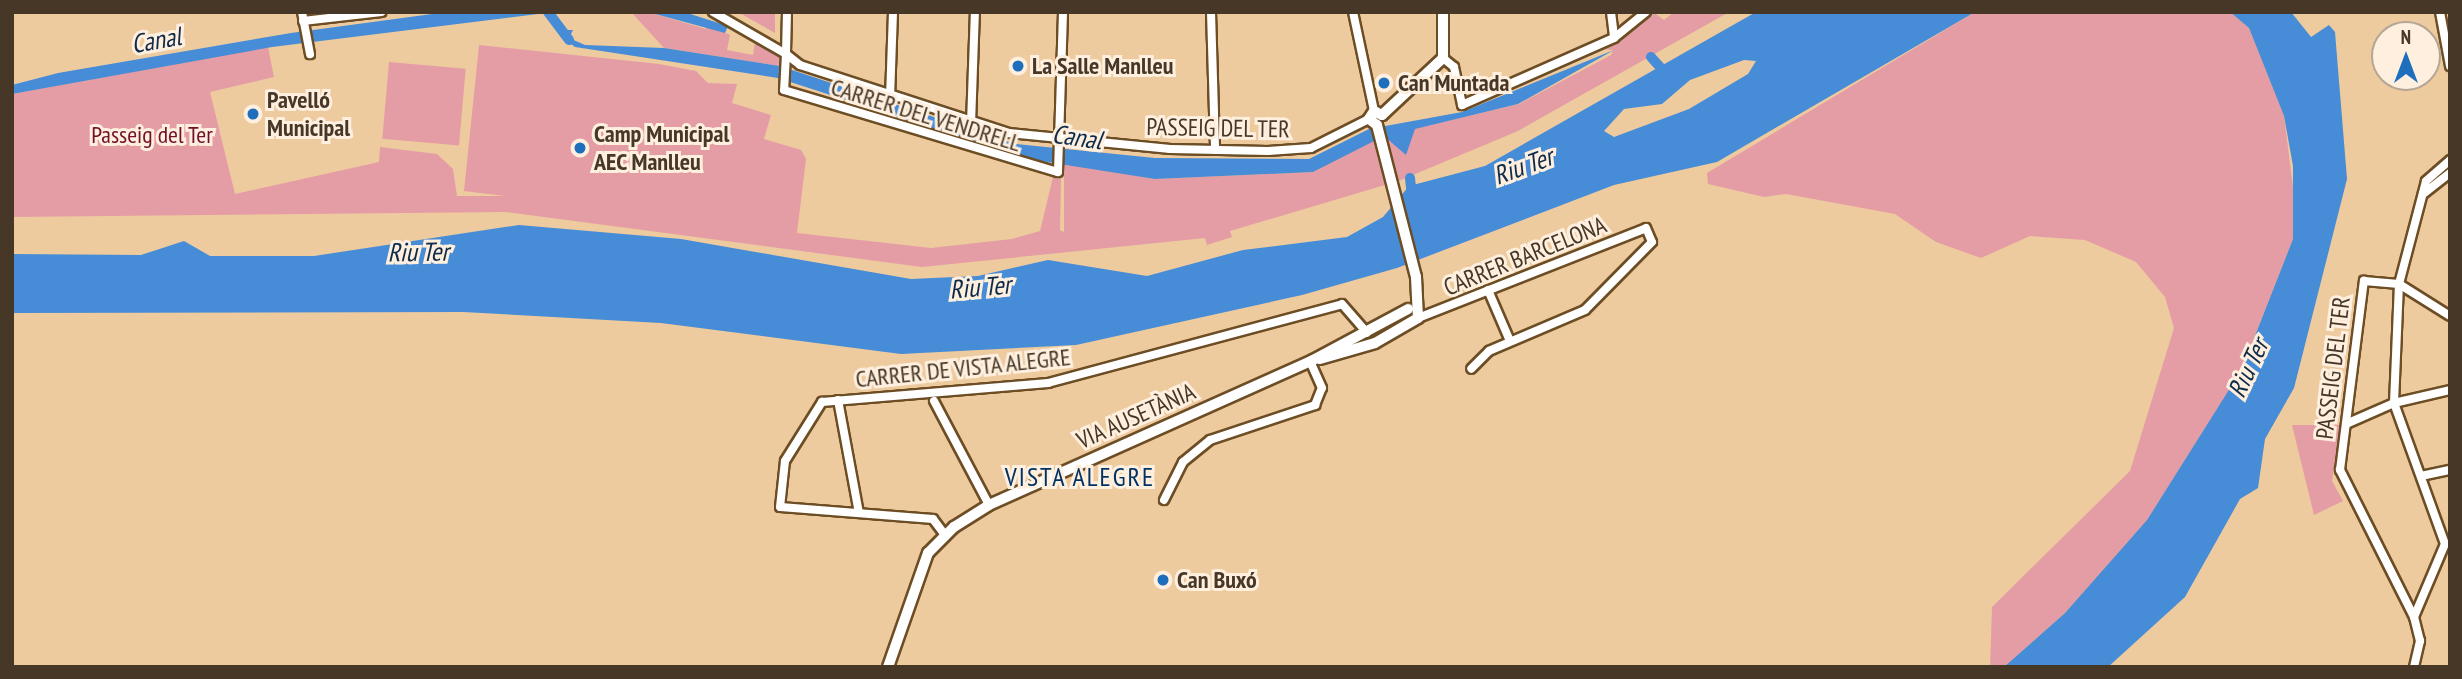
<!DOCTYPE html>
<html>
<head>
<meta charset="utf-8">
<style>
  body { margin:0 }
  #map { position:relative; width:2462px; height:679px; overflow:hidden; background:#eeca9f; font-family:"PT Sans Narrow",sans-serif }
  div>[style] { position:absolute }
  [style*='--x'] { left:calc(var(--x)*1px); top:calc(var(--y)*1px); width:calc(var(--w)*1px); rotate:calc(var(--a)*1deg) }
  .green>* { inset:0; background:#e59da5; transform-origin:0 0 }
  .water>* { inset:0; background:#468cd7 }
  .canal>* { height:10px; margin:-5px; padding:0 5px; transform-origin:5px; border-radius:5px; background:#468cd7 }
  .roads { filter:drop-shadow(2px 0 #6c4d24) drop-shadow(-2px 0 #6c4d24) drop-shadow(0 2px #6c4d24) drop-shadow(0 -2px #6c4d24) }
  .street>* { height:8px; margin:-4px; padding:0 4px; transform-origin:4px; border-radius:4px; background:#fff }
  .secondary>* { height:10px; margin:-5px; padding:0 5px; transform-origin:5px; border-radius:5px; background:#fff }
  .dots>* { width:19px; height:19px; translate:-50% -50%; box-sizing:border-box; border:4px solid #feefde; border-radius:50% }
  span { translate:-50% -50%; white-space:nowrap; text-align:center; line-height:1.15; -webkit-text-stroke:6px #feefde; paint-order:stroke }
  .poi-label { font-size:24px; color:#463726; font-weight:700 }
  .left { translate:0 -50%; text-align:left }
  .street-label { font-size:24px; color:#463726 }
  .park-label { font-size:24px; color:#72102b }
  .water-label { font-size:26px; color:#0e2b49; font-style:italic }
  .neighbourhood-label { font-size:26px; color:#003364; letter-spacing:2px }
  .frame { position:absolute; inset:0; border:14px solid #463726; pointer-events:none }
  .north { position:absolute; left:2371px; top:21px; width:70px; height:70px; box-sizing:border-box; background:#feefde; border:2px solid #b4a594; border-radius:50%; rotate:0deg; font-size:19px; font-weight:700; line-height:28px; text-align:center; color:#463726 }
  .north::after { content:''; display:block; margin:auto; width:24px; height:32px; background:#1d6fbd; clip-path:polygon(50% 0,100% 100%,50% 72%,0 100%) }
</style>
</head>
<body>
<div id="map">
  <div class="green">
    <div style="clip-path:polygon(623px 12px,648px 12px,706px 29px,707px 24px,730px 35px,727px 50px,753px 55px,755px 42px,780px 56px,780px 66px,664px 48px,632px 13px)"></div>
    <div style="clip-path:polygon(738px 12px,775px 12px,775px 33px)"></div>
    <div style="clip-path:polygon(1653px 12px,1664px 20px,1674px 12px,1729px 12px,1518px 131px,1396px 182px,1384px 136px,1519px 104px,1611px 55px,1613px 50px,1604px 49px)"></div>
    <div style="clip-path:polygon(1975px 12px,2230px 12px,2249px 28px,2284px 116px,2295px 203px,2293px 239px,2242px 369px,2147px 520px,2065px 613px,2004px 667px,1990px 667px,1992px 607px,2130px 471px,2174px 328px,2165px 297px,2136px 262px,2085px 240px,2030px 236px,1981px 258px,1936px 242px,1895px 214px,1786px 194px,1764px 197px,1708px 184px,1707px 173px)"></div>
    <div style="clip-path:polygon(479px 45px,659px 64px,696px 71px,708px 83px,737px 84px,732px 103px,771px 115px,764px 139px,801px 150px,806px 159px,797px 233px,931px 248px,1012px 239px,1040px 231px,1053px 177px,1061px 177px,1060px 230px,1064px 232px,1064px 162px,1155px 179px,1313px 172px,1373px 139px,1385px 185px,1230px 231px,1232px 237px,1207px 245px,1205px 238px,922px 267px,506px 212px,12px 217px,12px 94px,268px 47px,274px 77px,210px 92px,235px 194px,379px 162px,380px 147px,437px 154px,453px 169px,457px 196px,505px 196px,464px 191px)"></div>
    <div style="left:389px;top:62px;width:77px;height:77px;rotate:5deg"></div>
    <div style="clip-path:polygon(2292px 425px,2340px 425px,2332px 481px,2343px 501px,2314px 515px)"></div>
  </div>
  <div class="water">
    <div style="clip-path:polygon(554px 12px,272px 47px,12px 94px,12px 85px,58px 73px,291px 33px,432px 14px)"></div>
    <div style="clip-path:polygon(648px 12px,684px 12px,728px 26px,725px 33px)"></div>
    <div style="clip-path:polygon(evenodd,1756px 12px,1975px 12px,1717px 162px,1614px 185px,1397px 268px,1302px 295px,1076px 345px,901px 354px,661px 323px,463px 312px,12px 313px,12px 254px,141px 255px,184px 241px,210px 256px,314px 256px,519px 225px,681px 239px,911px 279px,978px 276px,1048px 260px,1147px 276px,1243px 250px,1347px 237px,1383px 217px,1409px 186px,1485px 166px,1756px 12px,1744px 60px,1756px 61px,1748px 74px,1689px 109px,1614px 137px,1604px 131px,1624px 109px,1662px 104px,1690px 80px,1744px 60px)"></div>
    <div style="clip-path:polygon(2230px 12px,2291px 12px,2311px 37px,2329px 25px,2335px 32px,2347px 179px,2294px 388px,2265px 439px,2258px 488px,2240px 499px,2185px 597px,2108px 667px,2004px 667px,2065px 613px,2147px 520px,2242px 369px,2293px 239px,2293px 166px,2284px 116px,2249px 28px)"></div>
    <div style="clip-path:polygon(563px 30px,573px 30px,569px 38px,585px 45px,664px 48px,780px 66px,1015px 144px,1155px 158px,1309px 159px,1369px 129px,1462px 112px,1614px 50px,1518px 104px,1415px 129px,1406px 155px,1384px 136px,1313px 172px,1155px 179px,1028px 159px,778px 78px,575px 47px,561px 37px)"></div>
  </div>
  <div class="canal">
    <div style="--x:548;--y:12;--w:35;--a:53"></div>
    <div style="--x:1651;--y:57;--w:24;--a:48"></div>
    <div style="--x:1410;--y:178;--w:20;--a:84"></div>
  </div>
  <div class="roads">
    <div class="street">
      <div style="--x:302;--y:12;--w:43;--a:79.2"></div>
      <div style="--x:713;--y:12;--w:84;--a:29.9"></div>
      <div style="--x:786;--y:54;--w:36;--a:93"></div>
      <div style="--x:784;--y:90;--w:286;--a:16.7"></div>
      <div style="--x:1058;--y:172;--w:160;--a:-88.2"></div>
      <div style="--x:787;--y:12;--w:42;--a:91.4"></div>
      <div style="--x:786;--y:54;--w:18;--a:38"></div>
      <div style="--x:800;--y:65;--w:220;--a:18"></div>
      <div style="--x:1009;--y:133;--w:162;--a:5.7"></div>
      <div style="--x:1170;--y:149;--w:98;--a:1.2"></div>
      <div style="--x:1268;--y:151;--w:43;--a:-4"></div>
      <div style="--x:1311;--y:148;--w:65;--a:-26.6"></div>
      <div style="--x:1211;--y:12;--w:138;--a:88.3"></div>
      <div style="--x:1353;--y:12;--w:101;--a:78"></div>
      <div style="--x:1611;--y:12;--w:26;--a:83"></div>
      <div style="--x:2440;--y:12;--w:55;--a:79.5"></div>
      <div style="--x:303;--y:21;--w:79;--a:-6.6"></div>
      <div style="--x:1443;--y:58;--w:14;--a:39"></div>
      <div style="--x:1454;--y:67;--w:39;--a:78"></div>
      <div style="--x:1462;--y:105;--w:166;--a:-23.8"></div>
      <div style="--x:1614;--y:38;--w:41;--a:-39.1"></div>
      <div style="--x:890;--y:98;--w:86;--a:-88"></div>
      <div style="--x:971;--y:124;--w:112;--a:-88"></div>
      <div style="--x:2423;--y:194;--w:34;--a:-38"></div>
      <div style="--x:1488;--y:290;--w:56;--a:66.7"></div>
      <div style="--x:1418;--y:318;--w:245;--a:-21.5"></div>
      <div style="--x:1646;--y:228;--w:15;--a:67"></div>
      <div style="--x:1652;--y:242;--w:95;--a:134.6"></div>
      <div style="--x:1585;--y:310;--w:104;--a:156.9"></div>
      <div style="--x:1489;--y:351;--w:25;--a:135"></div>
      <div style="--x:838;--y:400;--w:115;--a:79.5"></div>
      <div style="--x:934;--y:401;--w:118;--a:62.1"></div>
      <div style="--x:2346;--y:424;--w:52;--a:-23.6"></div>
      <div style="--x:2394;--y:403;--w:57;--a:-13.1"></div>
      <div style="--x:2421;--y:476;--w:30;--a:-12"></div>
      <div style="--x:1164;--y:500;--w:42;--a:-63.4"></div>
      <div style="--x:1183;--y:462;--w:35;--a:-39"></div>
      <div style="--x:1210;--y:440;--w:111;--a:-18.4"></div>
      <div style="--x:1315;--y:405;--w:18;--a:-68"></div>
      <div style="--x:1322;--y:388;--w:30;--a:-114"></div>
      <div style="--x:945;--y:535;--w:20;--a:-127"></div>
      <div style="--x:933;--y:519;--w:153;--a:-175.5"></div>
      <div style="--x:780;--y:507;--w:46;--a:-83.8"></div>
      <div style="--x:785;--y:461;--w:70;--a:-57.9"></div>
      <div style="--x:822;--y:402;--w:227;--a:-4.8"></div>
      <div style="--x:1048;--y:383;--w:304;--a:-15"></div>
      <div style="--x:1342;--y:304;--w:38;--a:49"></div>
      <div style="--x:2414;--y:617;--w:79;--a:-67"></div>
      <div style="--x:2445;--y:544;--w:150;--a:-109.9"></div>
      <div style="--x:2394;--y:403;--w:119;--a:-87.6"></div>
      <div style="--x:2399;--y:284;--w:106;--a:-75.3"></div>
      <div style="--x:2426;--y:181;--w:32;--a:-41"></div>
      <div style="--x:2414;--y:667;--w:27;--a:-77"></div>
      <div style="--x:2420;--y:641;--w:25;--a:-104"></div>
      <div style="--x:2414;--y:617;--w:165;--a:-116.7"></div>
      <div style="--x:2340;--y:470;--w:191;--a:-82.8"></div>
      <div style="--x:2364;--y:281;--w:35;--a:5"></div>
      <div style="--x:2399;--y:284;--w:60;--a:32.1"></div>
    </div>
    <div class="secondary">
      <div style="--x:1382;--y:115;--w:83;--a:-43.1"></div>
      <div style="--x:1443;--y:58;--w:46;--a:-90"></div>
      <div style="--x:1320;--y:359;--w:57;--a:-16.2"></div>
      <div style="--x:1375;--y:343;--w:50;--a:-30.2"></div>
      <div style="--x:1418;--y:318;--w:41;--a:-92.8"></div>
      <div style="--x:1416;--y:277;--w:157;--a:-104.4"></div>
      <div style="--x:1377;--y:125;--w:10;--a:-143"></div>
      <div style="--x:1369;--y:119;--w:9;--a:-58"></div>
      <div style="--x:1374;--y:111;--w:9;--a:27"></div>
      <div style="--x:888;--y:667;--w:121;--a:-70.7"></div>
      <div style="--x:928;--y:553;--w:37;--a:-45"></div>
      <div style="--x:954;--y:527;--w:41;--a:-32.2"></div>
      <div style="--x:989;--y:505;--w:355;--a:-24.1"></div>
      <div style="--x:1313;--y:360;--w:108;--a:-28.2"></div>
    </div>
  </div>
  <div class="dots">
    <div style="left:1018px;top:66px;background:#1d6fbd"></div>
    <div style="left:1384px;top:83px;background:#1d6fbd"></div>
    <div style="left:253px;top:114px;background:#1d6fbd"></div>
    <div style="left:580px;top:148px;background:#1d6fbd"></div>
    <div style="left:1163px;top:580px;background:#1d6fbd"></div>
  </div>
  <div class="poi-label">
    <span class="left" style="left:1032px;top:66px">La Salle Manlleu</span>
    <span class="left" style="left:1398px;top:83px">Can Muntada</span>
    <span class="left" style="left:267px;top:114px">Pavelló<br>Municipal</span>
    <span class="left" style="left:594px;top:148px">Camp Municipal<br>AEC Manlleu</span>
    <span class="left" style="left:1177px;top:580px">Can Buxó</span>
  </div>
  <div class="street-label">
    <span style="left:926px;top:115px;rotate:17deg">CARRER DEL VENDRELL</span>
    <span style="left:1218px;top:128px;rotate:1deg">PASSEIG DEL TER</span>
    <span style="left:1525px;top:256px;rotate:-22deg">CARRER BARCELONA</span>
    <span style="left:963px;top:368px;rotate:-6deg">CARRER DE VISTA ALEGRE</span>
    <span style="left:2333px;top:368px;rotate:-83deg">PASSEIG DEL TER</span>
    <span style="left:1136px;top:416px;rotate:-24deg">VIA AUSETÀNIA</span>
  </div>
  <div class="park-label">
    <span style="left:152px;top:135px">Passeig del Ter</span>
  </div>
  <div class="water-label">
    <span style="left:156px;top:40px;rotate:-10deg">Canal</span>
    <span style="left:1077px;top:137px;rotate:8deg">Canal</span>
    <span style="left:1523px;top:166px;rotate:-20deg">Riu Ter</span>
    <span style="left:418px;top:252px;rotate:-1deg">Riu Ter</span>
    <span style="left:980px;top:287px;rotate:-5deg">Riu Ter</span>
    <span style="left:2248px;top:368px;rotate:-65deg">Riu Ter</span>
  </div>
  <div class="neighbourhood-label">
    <span style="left:1080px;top:477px">VISTA ALEGRE</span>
  </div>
  <div class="frame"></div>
  <div class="north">N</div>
</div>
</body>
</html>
